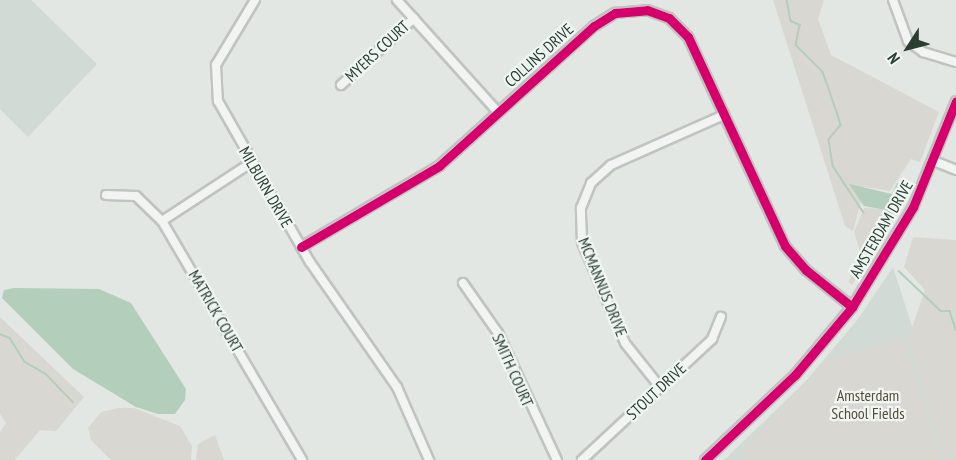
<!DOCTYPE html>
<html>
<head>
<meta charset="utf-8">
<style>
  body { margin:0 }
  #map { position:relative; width:956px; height:460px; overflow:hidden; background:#e2e7e4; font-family:"PT Sans Narrow",sans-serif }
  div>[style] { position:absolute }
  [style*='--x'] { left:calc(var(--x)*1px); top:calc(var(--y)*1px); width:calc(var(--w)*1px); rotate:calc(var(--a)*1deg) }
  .built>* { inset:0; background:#d1dad4 }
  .green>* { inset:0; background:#d9d7d2 }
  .water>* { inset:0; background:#b3cebb }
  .stream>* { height:1.5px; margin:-0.75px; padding:0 0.75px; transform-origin:0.75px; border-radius:0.75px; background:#b3cebb }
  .roads { filter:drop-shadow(2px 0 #bfc4c1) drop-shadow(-2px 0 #bfc4c1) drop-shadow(0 2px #bfc4c1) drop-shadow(0 -2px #bfc4c1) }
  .minor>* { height:8px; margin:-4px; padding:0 4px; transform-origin:4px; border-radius:4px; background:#f1f4f2 }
  .cycleway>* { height:9px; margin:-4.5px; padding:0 4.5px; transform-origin:4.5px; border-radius:4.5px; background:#d6006c }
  span { translate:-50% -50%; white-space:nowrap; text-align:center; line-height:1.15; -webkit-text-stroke:4.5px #f0f6f2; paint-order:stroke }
  .street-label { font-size:16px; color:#2b3e32 }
  .park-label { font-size:16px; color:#584b3a }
  .north { position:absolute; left:878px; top:18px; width:60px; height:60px; -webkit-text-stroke:4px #f0f6f2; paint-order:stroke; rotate:234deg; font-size:16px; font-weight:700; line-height:24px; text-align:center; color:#2b3e32 }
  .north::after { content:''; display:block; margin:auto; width:21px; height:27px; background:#2b3e32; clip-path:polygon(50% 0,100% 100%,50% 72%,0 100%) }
</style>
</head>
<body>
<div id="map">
  <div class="built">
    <div style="clip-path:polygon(0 0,31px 0,97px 64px,28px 137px,0 109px)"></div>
    <div style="clip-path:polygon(893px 267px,955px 460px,724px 460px,806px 381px,858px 319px)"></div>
  </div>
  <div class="green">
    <div style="clip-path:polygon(773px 0,824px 0,818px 19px,831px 55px,939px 112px,920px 162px,911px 159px,890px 191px,865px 187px,853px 231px,845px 226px)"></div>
    <div style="clip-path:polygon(864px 208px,887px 209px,868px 247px,874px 251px,852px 285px,848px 282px,861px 255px,854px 232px)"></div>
    <div style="clip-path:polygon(913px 237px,956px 240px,956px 460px,945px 460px,908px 339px,925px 290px,904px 267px)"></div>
    <div style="clip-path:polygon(0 317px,84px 397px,56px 431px,40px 430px,15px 460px,0 460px,0 432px,6px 423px,0 414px)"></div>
    <div style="clip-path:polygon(904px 338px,942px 460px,745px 460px,741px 451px,828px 359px)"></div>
    <div style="clip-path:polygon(118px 408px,134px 408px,180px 426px,192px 446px,191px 460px,111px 460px,91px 440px,88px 428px,101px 412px)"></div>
    <div style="clip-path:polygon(215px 435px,224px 460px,196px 460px,198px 444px)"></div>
  </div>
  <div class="water">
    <div style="clip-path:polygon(897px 183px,904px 186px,903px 194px,872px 250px,869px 246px,886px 210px,864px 206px,849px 184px,892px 194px)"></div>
    <div style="clip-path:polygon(14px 288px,99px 289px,131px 303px,186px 389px,185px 400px,175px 414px,158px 414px,136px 407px,73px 369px,2px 298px,4px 290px)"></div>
  </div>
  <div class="stream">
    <div style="--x:787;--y:0;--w:21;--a:79"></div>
    <div style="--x:791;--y:21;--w:10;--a:24"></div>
    <div style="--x:800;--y:25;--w:20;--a:101"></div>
    <div style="--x:796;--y:45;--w:38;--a:45"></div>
    <div style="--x:823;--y:72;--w:42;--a:70.7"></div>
    <div style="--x:837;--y:112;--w:14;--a:73"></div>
    <div style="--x:841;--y:125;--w:19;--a:129"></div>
    <div style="--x:829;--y:140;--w:26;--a:81"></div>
    <div style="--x:833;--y:166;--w:56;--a:56.6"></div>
    <div style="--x:899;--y:271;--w:58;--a:43.6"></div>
    <div style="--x:941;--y:311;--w:9;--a:0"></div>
    <div style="--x:950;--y:311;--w:20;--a:72"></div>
    <div style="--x:0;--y:334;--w:11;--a:22"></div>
    <div style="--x:10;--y:338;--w:28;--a:58"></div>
    <div style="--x:25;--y:362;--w:24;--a:30"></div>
    <div style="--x:46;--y:374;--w:39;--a:46"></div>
  </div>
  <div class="roads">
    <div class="minor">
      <div style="--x:255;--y:0;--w:76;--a:121"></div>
      <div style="--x:216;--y:65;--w:36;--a:87"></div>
      <div style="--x:218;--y:101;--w:185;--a:60.3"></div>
      <div style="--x:310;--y:262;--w:152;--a:55.2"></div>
      <div style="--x:397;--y:387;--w:80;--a:66.3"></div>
      <div style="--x:397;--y:0;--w:151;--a:48"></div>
      <div style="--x:893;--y:0;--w:44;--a:69.9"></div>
      <div style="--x:908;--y:41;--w:19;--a:36"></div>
      <div style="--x:923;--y:52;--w:34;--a:17"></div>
      <div style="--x:341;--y:85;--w:99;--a:-42.5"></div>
      <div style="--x:934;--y:161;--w:24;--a:22"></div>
      <div style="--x:106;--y:195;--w:30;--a:2"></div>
      <div style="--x:136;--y:196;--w:36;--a:44"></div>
      <div style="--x:162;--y:221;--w:277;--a:59.6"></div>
      <div style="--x:162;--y:221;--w:108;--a:-33.2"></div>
      <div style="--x:301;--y:247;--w:160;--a:-30.4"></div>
      <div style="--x:439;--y:166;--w:209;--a:-42.1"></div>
      <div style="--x:594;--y:26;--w:25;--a:-32"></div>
      <div style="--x:615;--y:13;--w:32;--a:-5"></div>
      <div style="--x:647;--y:10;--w:23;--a:20"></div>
      <div style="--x:669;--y:18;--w:27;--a:45"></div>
      <div style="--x:688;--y:37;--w:230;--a:65.1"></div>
      <div style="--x:785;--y:246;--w:32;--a:49"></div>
      <div style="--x:806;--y:270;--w:59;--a:38.8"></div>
      <div style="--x:463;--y:283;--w:61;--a:55"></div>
      <div style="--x:498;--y:333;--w:140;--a:65.1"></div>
      <div style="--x:660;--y:387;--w:56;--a:-128.5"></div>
      <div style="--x:625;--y:343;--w:110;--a:-113.1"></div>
      <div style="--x:582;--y:242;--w:34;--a:-92"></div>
      <div style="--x:581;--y:208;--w:27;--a:-68"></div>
      <div style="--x:591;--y:183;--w:27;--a:-42"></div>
      <div style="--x:611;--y:165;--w:124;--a:-23.9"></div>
      <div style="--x:582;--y:460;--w:178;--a:-42.9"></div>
      <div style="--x:712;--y:339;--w:24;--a:-68"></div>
      <div style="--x:705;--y:460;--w:124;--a:-43.4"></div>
      <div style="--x:795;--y:375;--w:89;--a:-50"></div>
      <div style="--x:852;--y:307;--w:117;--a:-58.6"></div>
      <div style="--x:913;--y:207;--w:114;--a:-67.9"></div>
    </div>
  </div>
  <div class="cycleway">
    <div style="--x:301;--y:247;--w:160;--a:-30.4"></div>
    <div style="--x:439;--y:166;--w:209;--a:-42.1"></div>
    <div style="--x:594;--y:26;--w:25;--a:-32"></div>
    <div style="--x:615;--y:13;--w:32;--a:-5"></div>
    <div style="--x:647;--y:10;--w:23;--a:20"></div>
    <div style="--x:669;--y:18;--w:27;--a:45"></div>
    <div style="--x:688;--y:37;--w:230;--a:65.1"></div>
    <div style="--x:785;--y:246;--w:32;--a:49"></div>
    <div style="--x:806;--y:270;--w:59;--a:38.8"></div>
    <div style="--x:705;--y:460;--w:124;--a:-43.4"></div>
    <div style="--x:795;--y:375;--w:89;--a:-50"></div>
    <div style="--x:852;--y:307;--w:117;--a:-58.6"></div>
    <div style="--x:913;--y:207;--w:114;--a:-67.9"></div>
  </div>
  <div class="street-label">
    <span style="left:377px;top:51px;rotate:-43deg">MYERS COURT</span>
    <span style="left:539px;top:55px;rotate:-42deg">COLLINS DRIVE</span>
    <span style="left:266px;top:187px;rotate:60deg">MILBURN DRIVE</span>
    <span style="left:881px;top:229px;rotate:-60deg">AMSTERDAM DRIVE</span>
    <span style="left:603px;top:287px;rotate:68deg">MCMANNUS DRIVE</span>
    <span style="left:216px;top:311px;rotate:60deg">MATRICK COURT</span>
    <span style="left:513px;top:370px;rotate:66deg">SMITH COURT</span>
    <span style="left:656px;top:391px;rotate:-43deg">STOUT DRIVE</span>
  </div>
  <div class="park-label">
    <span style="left:868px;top:404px">Amsterdam<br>School Fields</span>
  </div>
  <div class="north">N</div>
</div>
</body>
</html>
